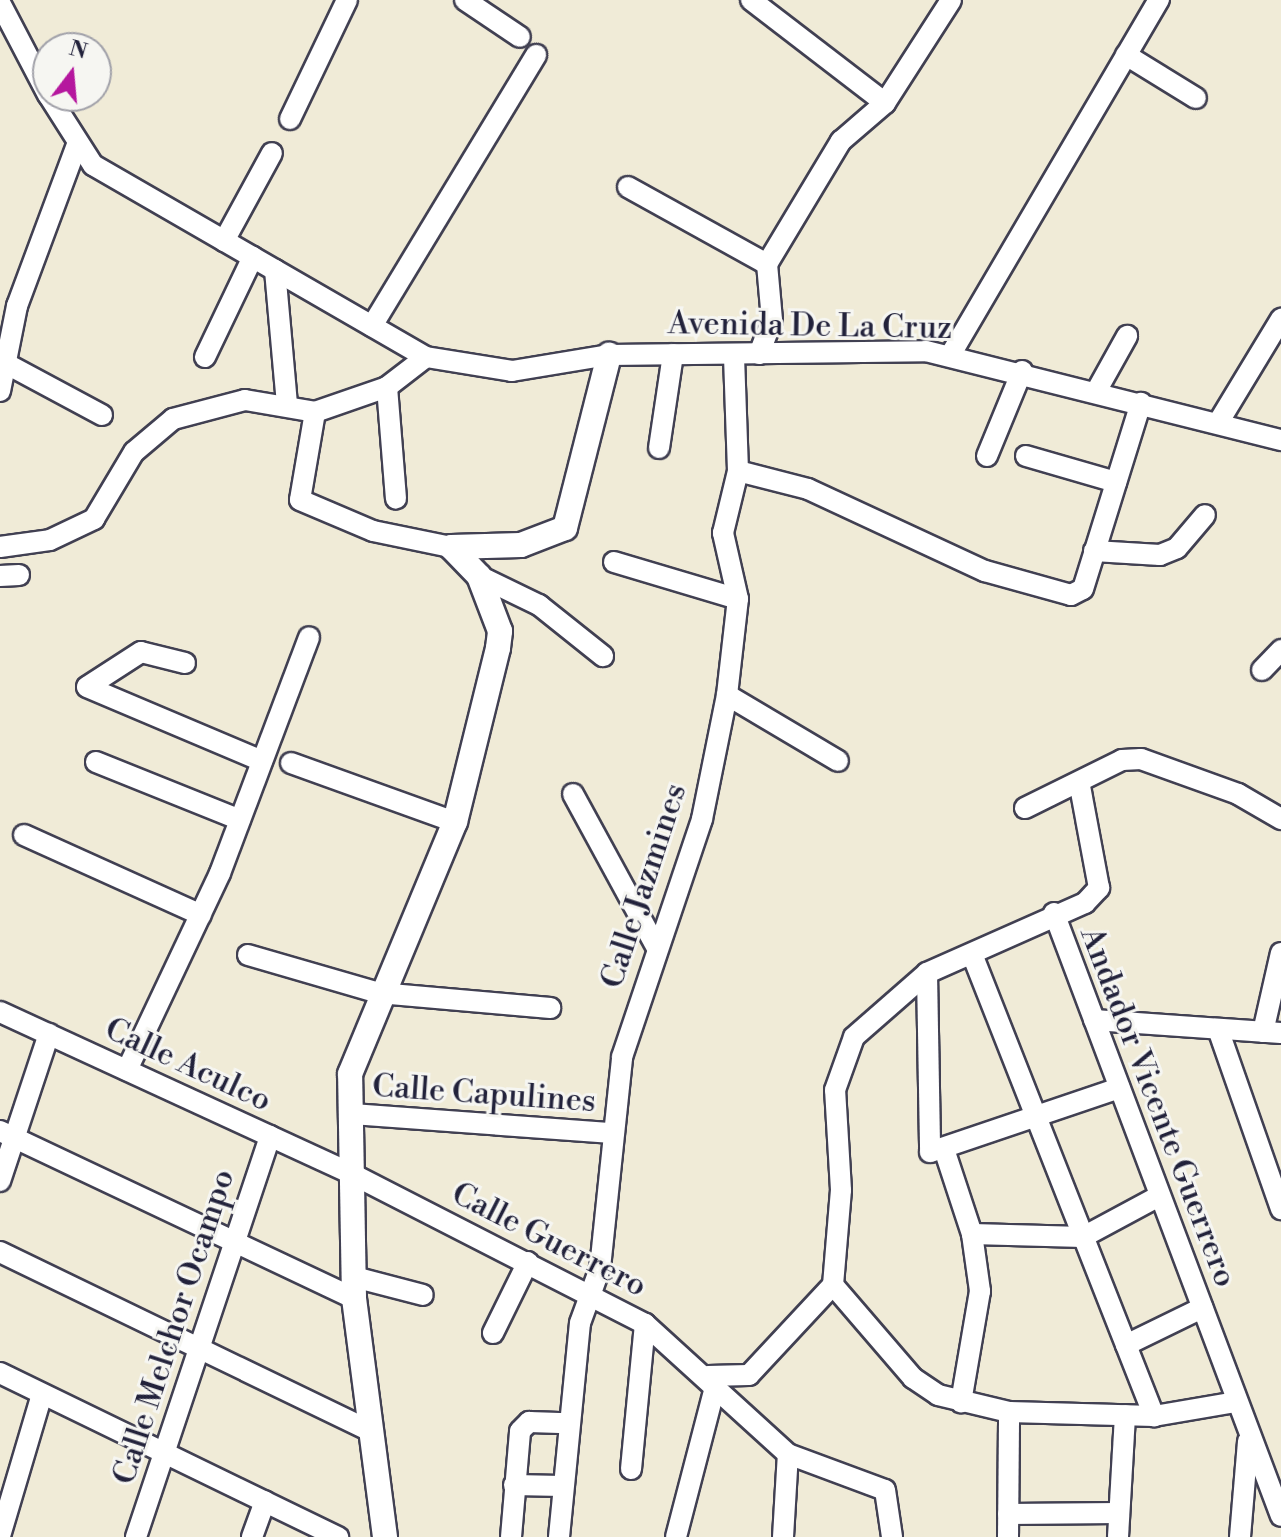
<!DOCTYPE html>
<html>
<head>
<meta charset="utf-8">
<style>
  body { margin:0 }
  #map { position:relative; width:1281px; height:1537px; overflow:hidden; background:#f0ebd7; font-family:"Libre Bodoni",serif }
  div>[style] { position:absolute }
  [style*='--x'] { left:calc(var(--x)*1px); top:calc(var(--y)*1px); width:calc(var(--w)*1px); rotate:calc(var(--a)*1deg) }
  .roads { filter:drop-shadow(2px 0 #414052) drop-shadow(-2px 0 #414052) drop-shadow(0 2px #414052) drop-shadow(0 -2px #414052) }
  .minor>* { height:20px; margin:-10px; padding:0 10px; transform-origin:10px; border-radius:10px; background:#fff }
  .major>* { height:24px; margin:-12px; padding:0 12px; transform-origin:12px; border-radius:12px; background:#fff }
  span { translate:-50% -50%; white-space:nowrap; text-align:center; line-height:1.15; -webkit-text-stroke:6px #f6f6f2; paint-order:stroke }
  .street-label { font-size:32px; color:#22223b }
  .north { position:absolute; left:32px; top:32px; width:80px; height:80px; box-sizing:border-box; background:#f6f6f2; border:2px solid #a1a1a9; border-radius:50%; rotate:16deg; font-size:22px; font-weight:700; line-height:32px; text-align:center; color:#22223b }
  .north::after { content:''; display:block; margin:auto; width:28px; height:36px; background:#b5179e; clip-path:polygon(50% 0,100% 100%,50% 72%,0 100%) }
</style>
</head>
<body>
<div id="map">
  <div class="roads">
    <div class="minor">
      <div style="--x:465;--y:0;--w:66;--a:33.9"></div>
      <div style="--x:751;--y:0;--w:169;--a:37.5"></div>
      <div style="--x:0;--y:3;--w:104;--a:62.4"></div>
      <div style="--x:1126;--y:55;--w:82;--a:31.6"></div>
      <div style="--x:49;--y:96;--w:82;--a:57.5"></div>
      <div style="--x:93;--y:165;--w:384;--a:30"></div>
      <div style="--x:426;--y:357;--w:87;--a:9.2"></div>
      <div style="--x:512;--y:371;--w:98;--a:-9.4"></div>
      <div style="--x:609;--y:355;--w:317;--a:-0.7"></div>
      <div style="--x:926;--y:351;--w:366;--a:14.1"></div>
      <div style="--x:290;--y:119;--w:132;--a:-64.4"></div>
      <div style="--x:628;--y:187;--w:159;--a:29"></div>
      <div style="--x:224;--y:241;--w:100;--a:-61.4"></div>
      <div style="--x:275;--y:270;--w:135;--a:84.9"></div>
      <div style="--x:372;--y:326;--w:317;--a:-58.8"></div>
      <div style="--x:759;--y:354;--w:36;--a:-69"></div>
      <div style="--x:772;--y:320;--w:56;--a:-95.1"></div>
      <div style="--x:767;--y:264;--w:144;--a:-59"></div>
      <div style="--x:841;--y:141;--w:58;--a:-40.8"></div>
      <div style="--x:885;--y:103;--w:122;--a:-57.3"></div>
      <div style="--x:951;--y:354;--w:411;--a:-59.6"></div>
      <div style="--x:205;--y:357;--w:111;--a:-64.4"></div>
      <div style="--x:5;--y:363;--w:110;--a:28.2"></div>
      <div style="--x:387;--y:387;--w:112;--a:85.4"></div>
      <div style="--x:1097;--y:390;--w:62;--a:-60.9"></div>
      <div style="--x:0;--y:391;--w:87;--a:-78.7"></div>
      <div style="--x:17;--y:306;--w:170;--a:-69.6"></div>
      <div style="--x:315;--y:412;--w:89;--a:99.7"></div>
      <div style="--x:300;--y:500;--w:79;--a:23"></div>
      <div style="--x:373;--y:531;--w:80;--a:11.6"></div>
      <div style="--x:1218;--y:423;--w:122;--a:-58.8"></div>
      <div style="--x:659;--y:448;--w:95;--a:-81.5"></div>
      <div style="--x:987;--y:456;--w:92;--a:-67.6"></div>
      <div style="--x:1026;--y:456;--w:94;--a:16.1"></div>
      <div style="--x:738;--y:471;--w:72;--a:14.4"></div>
      <div style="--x:808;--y:489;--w:195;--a:24.9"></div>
      <div style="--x:985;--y:571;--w:89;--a:15.6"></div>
      <div style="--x:1071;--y:595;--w:13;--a:-27"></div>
      <div style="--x:1083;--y:589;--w:195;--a:-72.7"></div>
      <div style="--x:0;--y:547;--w:50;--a:-8"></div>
      <div style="--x:50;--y:540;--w:49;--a:-25.5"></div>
      <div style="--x:94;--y:519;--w:78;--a:-59.2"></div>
      <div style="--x:134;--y:452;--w:51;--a:-40.2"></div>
      <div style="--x:173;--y:419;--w:74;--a:-14.8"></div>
      <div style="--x:245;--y:400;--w:71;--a:9.7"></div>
      <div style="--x:315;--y:412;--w:76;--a:-19.1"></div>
      <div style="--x:387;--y:387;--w:49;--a:-37.6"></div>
      <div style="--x:1094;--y:551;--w:66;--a:3.5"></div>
      <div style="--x:1160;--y:555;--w:18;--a:-22"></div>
      <div style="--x:1177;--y:548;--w:43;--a:-49.7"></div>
      <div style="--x:614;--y:562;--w:129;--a:16.6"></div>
      <div style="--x:0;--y:576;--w:19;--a:-3"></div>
      <div style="--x:479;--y:576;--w:67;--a:25.8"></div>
      <div style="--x:539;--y:605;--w:82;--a:38.6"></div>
      <div style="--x:185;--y:663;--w:45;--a:-166"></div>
      <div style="--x:141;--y:652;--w:64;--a:147.1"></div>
      <div style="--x:87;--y:687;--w:190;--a:22.9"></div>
      <div style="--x:1262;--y:670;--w:28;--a:-46"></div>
      <div style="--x:727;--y:695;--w:129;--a:30.7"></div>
      <div style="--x:96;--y:762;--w:155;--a:21.9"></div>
      <div style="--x:291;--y:763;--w:174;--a:19.8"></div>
      <div style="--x:573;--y:794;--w:173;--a:61.4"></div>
      <div style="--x:1025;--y:808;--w:108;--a:-26.3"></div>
      <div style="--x:1122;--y:760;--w:19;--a:-3"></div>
      <div style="--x:1141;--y:759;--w:103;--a:19.8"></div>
      <div style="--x:1238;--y:794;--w:50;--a:30.2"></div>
      <div style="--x:24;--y:835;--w:194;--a:24.3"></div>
      <div style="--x:1054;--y:913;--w:644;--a:69.37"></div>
      <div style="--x:972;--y:954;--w:497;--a:68.5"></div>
      <div style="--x:248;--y:955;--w:136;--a:16.2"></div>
      <div style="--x:379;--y:993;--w:172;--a:5"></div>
      <div style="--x:927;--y:973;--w:179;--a:89"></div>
      <div style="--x:930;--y:1152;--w:200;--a:-18.7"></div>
      <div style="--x:0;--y:1012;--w:387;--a:24.7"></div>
      <div style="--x:352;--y:1174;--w:329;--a:27.1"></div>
      <div style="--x:645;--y:1324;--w:193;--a:42.3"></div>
      <div style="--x:788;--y:1454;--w:103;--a:20.4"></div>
      <div style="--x:885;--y:1490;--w:48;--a:81.5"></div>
      <div style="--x:1094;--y:1020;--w:187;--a:4"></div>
      <div style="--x:1218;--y:1029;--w:191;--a:70.7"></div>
      <div style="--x:1263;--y:1032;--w:81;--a:-77.2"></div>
      <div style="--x:127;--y:1070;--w:218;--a:-64.7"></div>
      <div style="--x:220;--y:873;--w:252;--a:-69.3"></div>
      <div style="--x:352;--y:1114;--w:261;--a:4.2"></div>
      <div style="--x:0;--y:1131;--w:391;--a:25.3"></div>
      <div style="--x:945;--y:1152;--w:86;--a:71.8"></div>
      <div style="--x:972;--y:1234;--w:58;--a:82"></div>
      <div style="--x:980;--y:1291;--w:113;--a:99.7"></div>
      <div style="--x:0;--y:1181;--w:155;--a:-71.6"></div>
      <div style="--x:972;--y:1234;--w:111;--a:1.5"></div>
      <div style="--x:1083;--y:1237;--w:86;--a:-28.3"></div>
      <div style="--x:0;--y:1252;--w:409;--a:25.8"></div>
      <div style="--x:354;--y:1277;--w:71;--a:14.6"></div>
      <div style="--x:833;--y:1285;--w:123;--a:49.3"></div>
      <div style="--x:913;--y:1378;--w:30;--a:34"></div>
      <div style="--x:938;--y:1395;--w:73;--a:13.5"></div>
      <div style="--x:1009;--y:1412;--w:145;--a:1.6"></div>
      <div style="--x:1154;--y:1416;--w:83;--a:-9.7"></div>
      <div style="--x:493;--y:1333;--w:79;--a:-63.8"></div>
      <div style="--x:1126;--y:1345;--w:85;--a:-26"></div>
      <div style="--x:0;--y:1373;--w:376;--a:25.9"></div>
      <div style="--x:708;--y:1376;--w:41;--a:-1.4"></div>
      <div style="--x:749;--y:1375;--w:123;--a:-47"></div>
      <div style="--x:833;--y:1285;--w:95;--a:-85.2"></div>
      <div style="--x:841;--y:1190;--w:100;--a:-93.4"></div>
      <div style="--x:835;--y:1090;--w:56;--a:-70.3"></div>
      <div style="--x:854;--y:1037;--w:97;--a:-41.2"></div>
      <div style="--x:927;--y:973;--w:173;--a:-23.9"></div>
      <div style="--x:1085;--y:903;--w:21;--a:-47"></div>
      <div style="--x:1099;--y:888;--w:104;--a:-100.6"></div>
      <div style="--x:631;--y:1469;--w:146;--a:-84.5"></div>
      <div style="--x:514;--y:1485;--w:48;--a:1.2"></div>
      <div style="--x:1008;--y:1514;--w:111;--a:-0.5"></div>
      <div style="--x:0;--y:1536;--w:148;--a:-73.5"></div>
      <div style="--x:136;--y:1537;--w:423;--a:-71.5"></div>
      <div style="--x:252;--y:1537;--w:38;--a:-70"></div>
      <div style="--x:511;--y:1537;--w:106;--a:-85.1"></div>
      <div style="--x:520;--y:1431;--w:13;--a:-45"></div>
      <div style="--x:529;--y:1422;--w:38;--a:2"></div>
      <div style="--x:559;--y:1537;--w:215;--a:-84.4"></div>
      <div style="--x:580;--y:1323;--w:59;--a:-70"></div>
      <div style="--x:600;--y:1268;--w:212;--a:-84"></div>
      <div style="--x:622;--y:1057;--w:251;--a:-71.4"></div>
      <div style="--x:702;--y:819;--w:126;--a:-78.6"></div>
      <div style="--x:727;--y:695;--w:97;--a:-83.5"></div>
      <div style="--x:738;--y:599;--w:68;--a:-102.8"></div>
      <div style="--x:723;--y:533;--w:64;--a:-76.4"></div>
      <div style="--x:738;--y:471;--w:117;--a:-92"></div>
      <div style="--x:676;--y:1537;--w:155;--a:-75.4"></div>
      <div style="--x:783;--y:1537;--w:83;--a:-86.6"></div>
      <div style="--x:1008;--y:1537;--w:125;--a:-89.5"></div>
      <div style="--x:1118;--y:1537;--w:122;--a:-86.7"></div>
      <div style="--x:1240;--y:1537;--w:96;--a:-85.2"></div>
    </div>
    <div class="major">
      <div style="--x:451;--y:547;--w:70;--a:-1.6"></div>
      <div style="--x:521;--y:545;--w:47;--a:-21.1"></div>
      <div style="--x:565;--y:528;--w:179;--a:-75.7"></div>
      <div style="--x:385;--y:1537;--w:241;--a:-97.4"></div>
      <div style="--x:354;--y:1298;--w:224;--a:-91"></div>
      <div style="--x:350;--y:1074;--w:273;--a:-67.4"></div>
      <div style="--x:455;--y:822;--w:179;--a:-76.1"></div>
      <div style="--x:498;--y:648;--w:17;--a:-83"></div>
      <div style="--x:500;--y:631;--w:59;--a:-110.9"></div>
      <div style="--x:479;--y:576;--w:40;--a:-134"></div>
    </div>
  </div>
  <div class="street-label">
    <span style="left:810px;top:326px;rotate:1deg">Avenida De La Cruz</span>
    <span style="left:644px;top:886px;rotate:-72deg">Calle Jazmines</span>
    <span style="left:188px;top:1065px;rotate:25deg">Calle Aculco</span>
    <span style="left:484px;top:1094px;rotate:4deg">Calle Capulines</span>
    <span style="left:1158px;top:1107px;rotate:69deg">Andador Vicente Guerrero</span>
    <span style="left:549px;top:1240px;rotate:27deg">Calle Guerrero</span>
    <span style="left:174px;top:1327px;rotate:-72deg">Calle Melchor Ocampo</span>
  </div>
  <div class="north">N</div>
</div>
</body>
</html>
